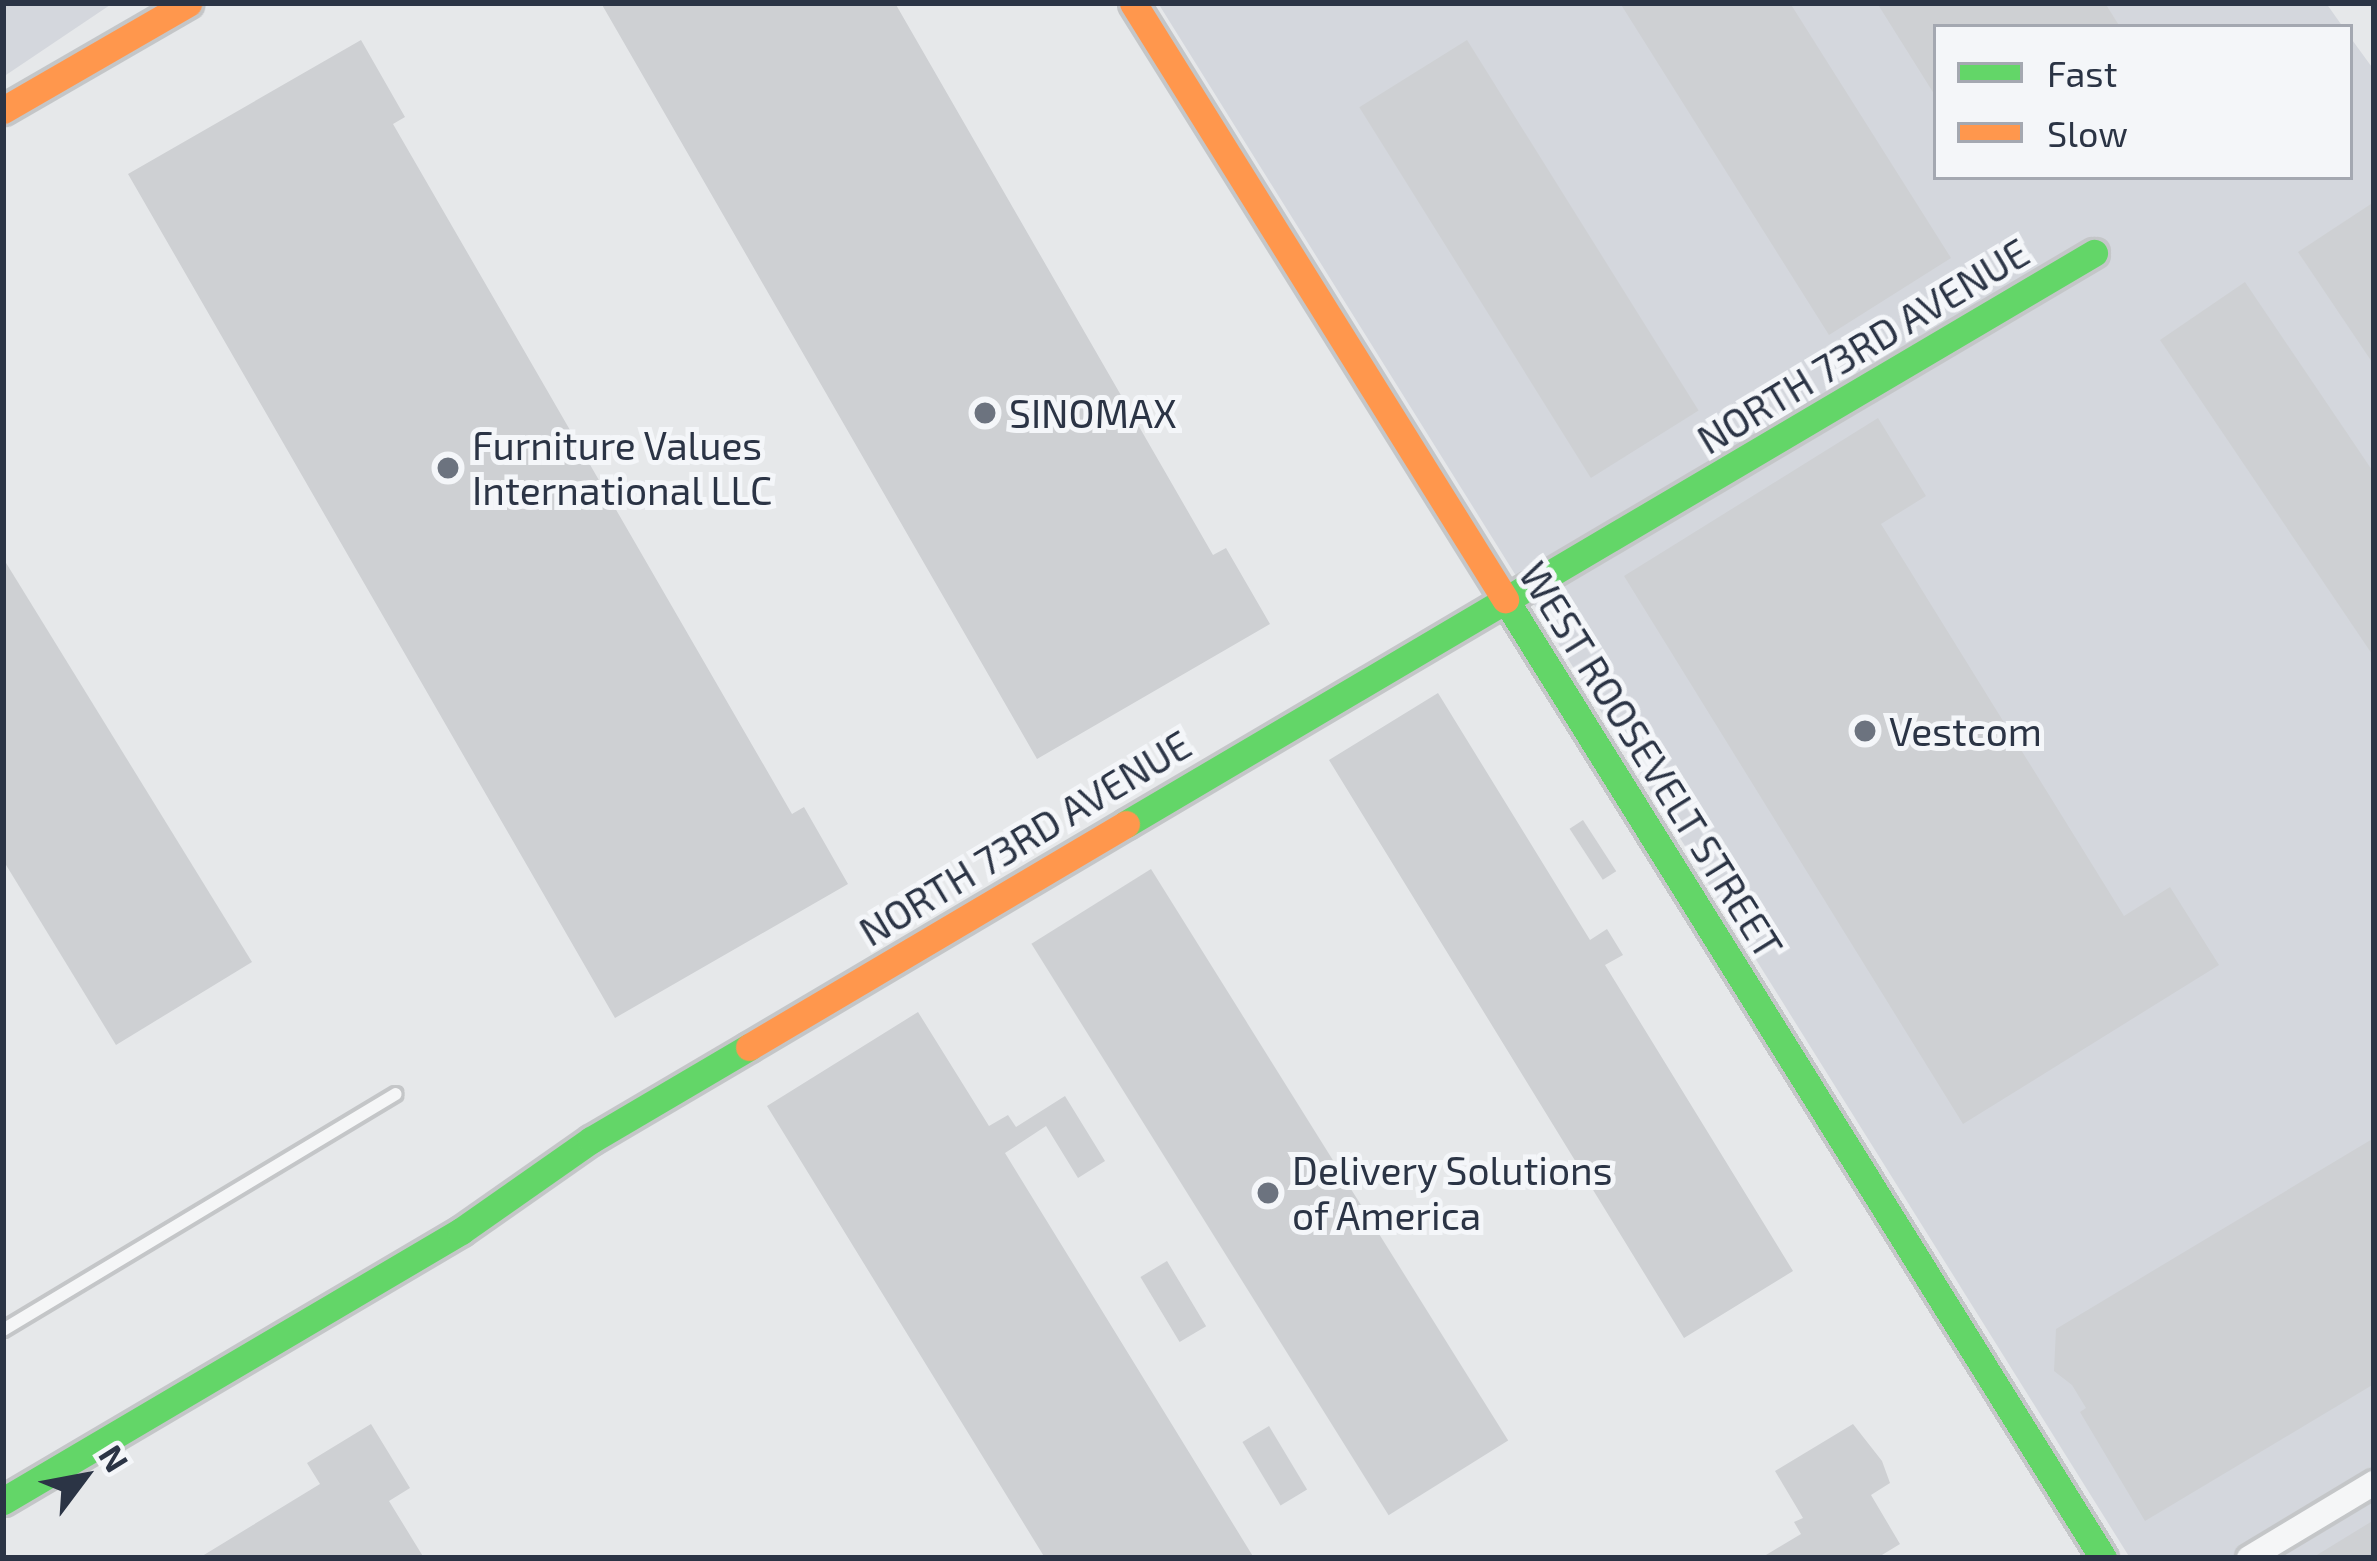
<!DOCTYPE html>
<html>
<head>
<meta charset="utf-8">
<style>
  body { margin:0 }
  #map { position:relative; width:2377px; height:1561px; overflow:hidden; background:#e6e8ea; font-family:"Exo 2",sans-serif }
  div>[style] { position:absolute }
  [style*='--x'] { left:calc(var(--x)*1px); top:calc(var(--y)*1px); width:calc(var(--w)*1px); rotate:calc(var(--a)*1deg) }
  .built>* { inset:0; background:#d4d7dd }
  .building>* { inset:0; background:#ced0d3; transform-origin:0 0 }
  .roads { filter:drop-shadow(3px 0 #c4c6c8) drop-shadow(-3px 0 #c4c6c8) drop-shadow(0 3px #c4c6c8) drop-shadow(0 -3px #c4c6c8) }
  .lane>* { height:12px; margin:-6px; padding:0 6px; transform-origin:6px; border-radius:6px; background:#f5f6f7 }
  .street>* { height:24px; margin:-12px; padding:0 12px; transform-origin:12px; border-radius:12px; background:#f5f6f7 }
  .fast>* { height:27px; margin:-13.5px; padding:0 13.5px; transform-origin:13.5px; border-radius:13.5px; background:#63d668 }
  .slow>* { height:27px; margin:-13.5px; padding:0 13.5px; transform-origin:13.5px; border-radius:13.5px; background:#ff974d }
  .dots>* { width:33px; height:33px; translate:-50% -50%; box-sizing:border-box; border:6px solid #f4f6f9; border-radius:50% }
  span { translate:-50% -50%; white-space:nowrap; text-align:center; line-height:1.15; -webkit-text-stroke:10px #f4f6f9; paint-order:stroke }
  .street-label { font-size:39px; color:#2b3445 }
  .poi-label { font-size:39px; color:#2b3445 }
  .left { translate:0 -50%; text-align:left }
  .frame { position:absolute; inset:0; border:6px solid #2b3445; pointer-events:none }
  .legend { position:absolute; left:1933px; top:24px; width:420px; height:156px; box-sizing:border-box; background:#f4f6f9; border:3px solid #a4a8b1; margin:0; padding:15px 21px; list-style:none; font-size:36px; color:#2b3445 }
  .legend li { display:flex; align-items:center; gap:24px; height:60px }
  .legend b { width:60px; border:3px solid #a4a8b1 }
  .north { position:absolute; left:24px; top:1417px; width:120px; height:120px; -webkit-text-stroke:9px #f4f6f9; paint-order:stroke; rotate:58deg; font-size:33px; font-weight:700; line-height:48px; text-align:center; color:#2b3445 }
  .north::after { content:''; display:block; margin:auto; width:42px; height:54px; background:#2b3445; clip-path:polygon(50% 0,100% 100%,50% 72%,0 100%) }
</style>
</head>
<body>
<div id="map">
  <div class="built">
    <div style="clip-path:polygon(3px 3px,113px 3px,3px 77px)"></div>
    <div style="clip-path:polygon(1158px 3px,2326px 3px,2343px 27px,1936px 27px,1936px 177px,2350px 177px,2350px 37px,2374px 70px,2374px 1558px,2130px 1558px)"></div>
  </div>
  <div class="building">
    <div style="clip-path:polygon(601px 3px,895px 3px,1213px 555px,1226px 548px,1270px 624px,1037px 759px)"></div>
    <div style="clip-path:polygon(1620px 3px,1790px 3px,1951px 258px,1829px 335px)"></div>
    <div style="clip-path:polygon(1877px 3px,2105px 3px,2120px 27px,1936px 27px,1936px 97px)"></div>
    <div style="clip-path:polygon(361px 40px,405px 117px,393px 124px,792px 814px,804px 807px,848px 884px,615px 1018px,128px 174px)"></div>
    <div style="left:1467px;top:40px;width:437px;height:127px;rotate:58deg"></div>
    <div style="clip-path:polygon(2374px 202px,2374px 365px,2298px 252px)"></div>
    <div style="clip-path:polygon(2245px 282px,2374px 473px,2374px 657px,2160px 340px)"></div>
    <div style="clip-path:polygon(1878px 418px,1926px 496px,1881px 524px,2124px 916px,2170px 887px,2219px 965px,1963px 1124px,1624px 576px)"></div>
    <div style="clip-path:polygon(3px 558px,252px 962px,116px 1045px,3px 860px)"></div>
    <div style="clip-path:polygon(1438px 693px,1590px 940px,1607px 929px,1623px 955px,1605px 965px,1793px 1271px,1684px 1338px,1329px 760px)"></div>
    <div style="left:1583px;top:820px;width:61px;height:16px;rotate:57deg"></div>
    <div style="left:1151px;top:869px;width:674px;height:141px;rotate:58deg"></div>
    <div style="clip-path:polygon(918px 1012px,989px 1126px,1008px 1115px,1016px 1127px,1065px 1096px,1105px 1161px,1078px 1178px,1046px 1126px,1005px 1153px,1254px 1558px,1045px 1558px,767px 1106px)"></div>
    <div style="clip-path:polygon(2374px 1138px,2374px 1384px,2145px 1521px,2080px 1412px,2086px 1408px,2072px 1385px,2054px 1371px,2056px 1329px)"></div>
    <div style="left:1167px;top:1261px;width:76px;height:31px;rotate:59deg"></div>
    <div style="clip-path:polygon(371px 1424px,410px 1488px,389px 1501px,424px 1558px,199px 1558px,320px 1484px,307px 1463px)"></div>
    <div style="clip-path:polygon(1853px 1424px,1882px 1461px,1890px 1483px,1871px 1495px,1900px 1544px,1877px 1558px,1761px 1558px,1801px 1534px,1794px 1522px,1803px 1518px,1775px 1471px)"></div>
    <div style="left:1269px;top:1426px;width:74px;height:31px;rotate:59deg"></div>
    <div style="clip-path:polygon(2374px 1520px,2374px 1558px,2312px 1558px)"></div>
  </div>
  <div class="roads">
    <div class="lane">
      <div style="--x:3;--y:1330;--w:458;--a:-31"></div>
    </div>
    <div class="street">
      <div style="--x:2249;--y:1558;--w:146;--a:-31"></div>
    </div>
    <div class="fast">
      <div style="--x:1505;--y:599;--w:1130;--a:58.05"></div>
      <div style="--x:1126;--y:824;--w:1124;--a:-30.54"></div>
      <div style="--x:3;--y:1501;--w:532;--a:-30.52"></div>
      <div style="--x:461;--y:1231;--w:159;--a:-35"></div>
      <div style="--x:591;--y:1140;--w:183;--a:-30.5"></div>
    </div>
    <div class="slow">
      <div style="--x:1133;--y:3;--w:703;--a:58.03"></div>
      <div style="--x:3;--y:110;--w:214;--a:-30"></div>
      <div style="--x:749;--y:1047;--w:438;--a:-30.6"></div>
    </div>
  </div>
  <div class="dots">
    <div style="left:985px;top:413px;background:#6c737f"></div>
    <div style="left:448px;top:468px;background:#6c737f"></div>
    <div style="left:1865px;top:731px;background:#6c737f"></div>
    <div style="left:1268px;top:1193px;background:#6c737f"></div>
  </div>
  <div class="street-label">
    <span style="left:1863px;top:346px;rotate:-31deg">NORTH 73RD AVENUE</span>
    <span style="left:1651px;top:760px;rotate:58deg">WEST ROOSEVELT STREET</span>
    <span style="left:1025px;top:838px;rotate:-31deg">NORTH 73RD AVENUE</span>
  </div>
  <div class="poi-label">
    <span class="left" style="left:1009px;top:413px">SINOMAX</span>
    <span class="left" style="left:472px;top:468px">Furniture Values<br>International LLC</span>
    <span class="left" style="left:1889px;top:731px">Vestcom</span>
    <span class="left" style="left:1292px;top:1193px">Delivery Solutions<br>of America</span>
  </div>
  <div class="frame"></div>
  <ul class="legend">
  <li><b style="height:15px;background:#63d668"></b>Fast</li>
  <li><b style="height:15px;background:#ff974d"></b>Slow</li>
  </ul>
  <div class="north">N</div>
</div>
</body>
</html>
